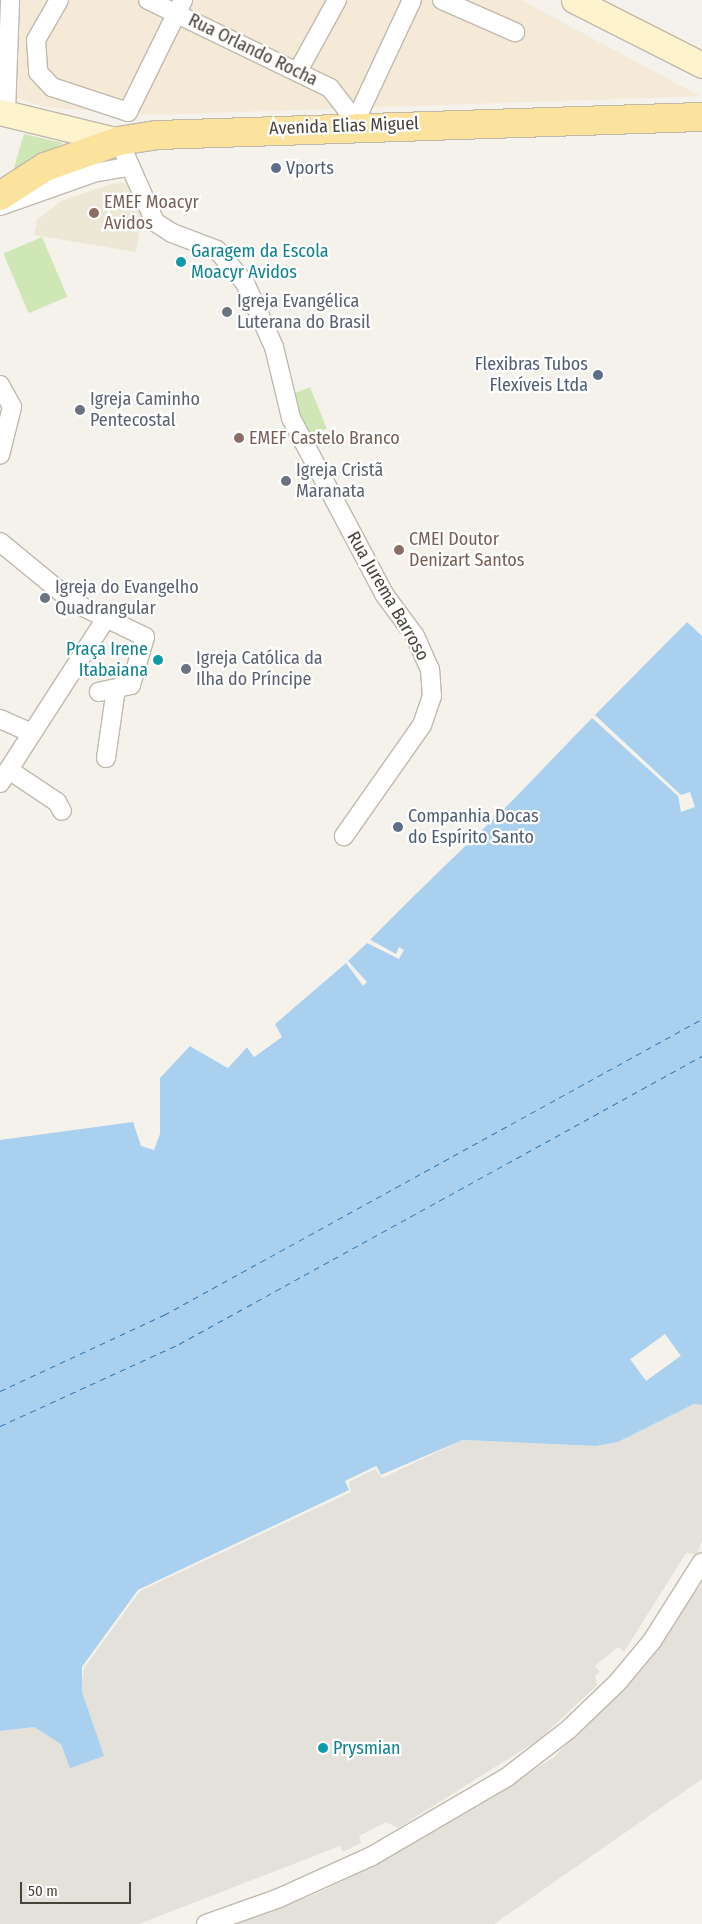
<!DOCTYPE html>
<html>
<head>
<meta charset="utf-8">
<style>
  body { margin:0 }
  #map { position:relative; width:702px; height:1924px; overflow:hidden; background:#f4f2ea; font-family:"Fira Sans Condensed",sans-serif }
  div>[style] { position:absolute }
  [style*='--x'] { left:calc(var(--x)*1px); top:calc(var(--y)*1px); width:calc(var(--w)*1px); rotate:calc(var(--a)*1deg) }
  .commercial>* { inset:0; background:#f5e9d7 }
  .industrial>* { inset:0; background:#e4e1db }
  .education>* { inset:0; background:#ede7d5 }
  .green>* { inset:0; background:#cfe7b5; transform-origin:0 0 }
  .water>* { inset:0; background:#a9d0ee }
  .pier>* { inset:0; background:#f4f2ea; transform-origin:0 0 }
  .ferry>* { height:1px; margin-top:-0.5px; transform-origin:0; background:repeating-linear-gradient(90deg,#3478b2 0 6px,transparent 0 11px) }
  .roads { filter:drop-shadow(1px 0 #c0baad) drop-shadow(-1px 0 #c0baad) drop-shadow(0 1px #c0baad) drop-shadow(0 -1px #c0baad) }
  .street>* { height:18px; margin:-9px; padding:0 9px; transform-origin:9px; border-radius:9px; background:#fff }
  .secondary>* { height:25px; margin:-12.5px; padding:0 12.5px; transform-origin:12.5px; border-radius:12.5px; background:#fdf3cc }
  .primary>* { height:28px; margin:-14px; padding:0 14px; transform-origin:14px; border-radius:14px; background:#fbe39d }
  .dots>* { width:14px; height:14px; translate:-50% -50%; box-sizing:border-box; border:2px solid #fff; border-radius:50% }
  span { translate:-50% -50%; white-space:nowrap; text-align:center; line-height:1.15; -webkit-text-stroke:4.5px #fff; paint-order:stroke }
  .street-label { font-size:18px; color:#484338 }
  .service-label { font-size:18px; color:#4e5e75 }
  .left { translate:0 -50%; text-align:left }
  .right { translate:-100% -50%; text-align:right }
  .education-label { font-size:18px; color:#785e54 }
  .culture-label { font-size:18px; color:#0d838f }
  .worship-label { font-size:18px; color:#5b616d }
  .scale { position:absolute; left:20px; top:1882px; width:111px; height:22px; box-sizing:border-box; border:2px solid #484338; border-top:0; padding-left:6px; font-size:15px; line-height:18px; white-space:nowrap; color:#484338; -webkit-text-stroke:4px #fff; paint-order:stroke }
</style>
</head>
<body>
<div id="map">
  <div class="commercial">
    <div style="clip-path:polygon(15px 0,521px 0,700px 96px,150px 115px,45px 107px,15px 97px)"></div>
  </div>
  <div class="industrial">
    <div style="clip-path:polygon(694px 1404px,702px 1405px,702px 1541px,697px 1554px,686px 1553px,624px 1652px,618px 1647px,595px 1666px,600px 1672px,595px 1676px,597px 1685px,540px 1739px,398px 1828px,386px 1822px,359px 1836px,361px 1843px,343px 1852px,340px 1846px,139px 1924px,0 1924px,0 1731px,34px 1727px,61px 1744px,103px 1756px,82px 1692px,82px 1667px,138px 1590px,376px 1466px,463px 1440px,596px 1446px,618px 1442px)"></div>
    <div style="clip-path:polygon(702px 1583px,702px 1779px,494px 1924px,236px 1924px,316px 1894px,383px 1861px,553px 1758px,633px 1677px)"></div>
  </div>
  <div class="education">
    <div style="clip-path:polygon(114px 183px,127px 183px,144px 206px,136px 252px,34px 235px,37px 220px,61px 201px)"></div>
  </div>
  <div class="green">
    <div style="clip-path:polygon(24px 134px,63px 143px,13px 171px)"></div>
    <div style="left:42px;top:237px;width:65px;height:42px;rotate:67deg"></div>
    <div style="left:310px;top:387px;width:45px;height:21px;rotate:68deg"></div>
  </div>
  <div class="water">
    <div style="clip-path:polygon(687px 622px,702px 636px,702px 1405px,694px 1404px,618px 1442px,596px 1446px,463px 1440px,381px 1475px,377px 1466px,346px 1481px,350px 1490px,138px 1590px,82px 1667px,82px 1692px,104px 1756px,70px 1768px,61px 1744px,34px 1727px,0 1731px,0 1140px,133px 1122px,141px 1146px,154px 1150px,160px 1134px,160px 1078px,190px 1046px,228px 1068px,247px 1047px,254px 1057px,281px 1037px,274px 1025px,367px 943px)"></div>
  </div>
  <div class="pier">
    <div style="clip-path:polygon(685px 620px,702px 636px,687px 622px,595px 715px,681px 795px,690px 792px,695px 807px,681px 812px,678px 796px,592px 718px,510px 803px,369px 939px,396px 954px,399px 947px,404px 950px,399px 959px,367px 943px,348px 961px,367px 982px,363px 986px,346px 963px,275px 1024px,282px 1037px,254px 1057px,247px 1047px,228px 1068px,190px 1046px,228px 1065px,246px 1045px,254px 1053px,278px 1036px,273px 1023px,365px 941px)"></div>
    <div style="left:665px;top:1334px;width:27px;height:43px;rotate:54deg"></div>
    <div style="clip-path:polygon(465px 1439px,382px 1478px,375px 1469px,349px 1482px,351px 1492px,140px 1591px,84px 1668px,82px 1680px,82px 1667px,138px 1590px,349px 1490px,345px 1481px,376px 1466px,381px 1475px)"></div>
  </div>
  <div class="ferry">
    <div style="--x:0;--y:1391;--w:181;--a:-24.9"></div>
    <div style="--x:164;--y:1315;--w:614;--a:-28.82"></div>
    <div style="--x:0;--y:1426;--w:197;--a:-24.6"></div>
    <div style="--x:179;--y:1344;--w:597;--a:-28.84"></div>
  </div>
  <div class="roads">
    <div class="street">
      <div style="--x:59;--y:0;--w:46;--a:119.9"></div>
      <div style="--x:36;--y:40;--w:32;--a:86"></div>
      <div style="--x:38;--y:72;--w:21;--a:47"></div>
      <div style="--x:52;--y:87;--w:80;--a:18.2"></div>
      <div style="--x:128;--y:112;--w:125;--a:-63.8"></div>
      <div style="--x:148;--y:0;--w:202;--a:25.8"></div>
      <div style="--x:330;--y:88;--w:31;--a:52"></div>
      <div style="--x:349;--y:112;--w:15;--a:74"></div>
      <div style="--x:442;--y:0;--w:80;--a:23.7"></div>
      <div style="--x:298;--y:71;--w:81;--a:-61.2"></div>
      <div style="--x:6;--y:111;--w:111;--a:-87.9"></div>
      <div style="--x:353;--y:126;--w:139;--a:-64.9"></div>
      <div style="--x:119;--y:141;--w:89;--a:66"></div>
      <div style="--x:155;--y:222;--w:20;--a:33"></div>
      <div style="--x:172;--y:233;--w:48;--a:20.7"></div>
      <div style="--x:217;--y:250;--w:43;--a:49.7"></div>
      <div style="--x:245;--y:283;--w:70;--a:65.6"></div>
      <div style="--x:274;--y:347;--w:73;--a:76.5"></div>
      <div style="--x:291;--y:418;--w:199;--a:62.1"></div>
      <div style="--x:384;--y:594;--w:52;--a:53.6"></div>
      <div style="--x:415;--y:636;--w:36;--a:66"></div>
      <div style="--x:430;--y:669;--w:27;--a:86"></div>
      <div style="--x:432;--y:696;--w:31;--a:109"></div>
      <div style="--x:422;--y:725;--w:136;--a:125.1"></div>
      <div style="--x:0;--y:206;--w:99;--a:-19.5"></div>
      <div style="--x:93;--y:173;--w:35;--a:-10"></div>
      <div style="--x:0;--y:385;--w:25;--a:61"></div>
      <div style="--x:12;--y:407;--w:49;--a:104"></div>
      <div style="--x:0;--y:542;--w:94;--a:39.4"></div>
      <div style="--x:73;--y:602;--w:80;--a:25.9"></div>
      <div style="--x:145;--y:637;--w:50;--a:106.3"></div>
      <div style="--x:131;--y:685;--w:33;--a:168"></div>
      <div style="--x:0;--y:719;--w:34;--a:24"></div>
      <div style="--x:106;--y:758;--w:70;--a:-81.8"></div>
      <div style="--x:9;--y:770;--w:58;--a:33.7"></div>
      <div style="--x:57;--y:802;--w:10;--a:61"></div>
      <div style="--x:0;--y:783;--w:194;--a:-57.2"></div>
      <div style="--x:206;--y:1924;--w:77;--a:-19.6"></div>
      <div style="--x:279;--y:1898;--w:102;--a:-24.3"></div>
      <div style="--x:372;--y:1856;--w:156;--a:-30.3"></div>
      <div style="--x:507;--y:1777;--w:78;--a:-37.7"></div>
      <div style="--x:569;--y:1729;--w:66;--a:-43.8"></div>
      <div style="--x:617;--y:1683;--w:55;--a:-50.2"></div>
      <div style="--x:652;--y:1641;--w:93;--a:-57.7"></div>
    </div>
    <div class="secondary">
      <div style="--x:574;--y:0;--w:144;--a:26.9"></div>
      <div style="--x:0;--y:112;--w:122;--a:13.7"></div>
    </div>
    <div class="primary">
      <div style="--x:0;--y:196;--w:54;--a:-32.8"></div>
      <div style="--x:45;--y:167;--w:78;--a:-19.4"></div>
      <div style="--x:119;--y:141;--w:39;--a:-9"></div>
      <div style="--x:158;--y:135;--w:544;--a:-1.9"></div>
    </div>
  </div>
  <div class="dots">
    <div style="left:276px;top:168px;background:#5c6f8a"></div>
    <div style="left:94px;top:213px;background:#8d6e63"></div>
    <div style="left:181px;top:262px;background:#0f9aa8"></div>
    <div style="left:227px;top:312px;background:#6b7280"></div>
    <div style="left:598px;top:375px;background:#5c6f8a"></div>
    <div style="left:80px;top:410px;background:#6b7280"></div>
    <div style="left:239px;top:438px;background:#8d6e63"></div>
    <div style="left:286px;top:481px;background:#6b7280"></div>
    <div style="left:399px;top:550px;background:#8d6e63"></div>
    <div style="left:45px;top:598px;background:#6b7280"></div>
    <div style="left:158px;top:660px;background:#0f9aa8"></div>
    <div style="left:186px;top:669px;background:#6b7280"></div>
    <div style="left:398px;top:827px;background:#5c6f8a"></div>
    <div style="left:323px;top:1748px;background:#0f9aa8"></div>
  </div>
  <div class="street-label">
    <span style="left:253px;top:50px;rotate:26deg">Rua Orlando Rocha</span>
    <span style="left:344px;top:126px;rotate:-2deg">Avenida Elias Miguel</span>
    <span style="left:388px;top:596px;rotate:60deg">Rua Jurema Barroso</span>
  </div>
  <div class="service-label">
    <span class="left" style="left:286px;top:168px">Vports</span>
    <span class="right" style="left:588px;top:375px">Flexibras Tubos<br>Flexíveis Ltda</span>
    <span class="left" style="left:408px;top:827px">Companhia Docas<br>do Espírito Santo</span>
  </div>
  <div class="education-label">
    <span class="left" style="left:104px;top:213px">EMEF Moacyr<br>Avidos</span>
    <span class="left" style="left:249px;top:438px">EMEF Castelo Branco</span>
    <span class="left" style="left:409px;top:550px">CMEI Doutor<br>Denizart Santos</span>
  </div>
  <div class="culture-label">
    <span class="left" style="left:191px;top:262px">Garagem da Escola<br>Moacyr Avidos</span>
    <span class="right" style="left:148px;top:660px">Praça Irene<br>Itabaiana</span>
    <span class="left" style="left:333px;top:1748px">Prysmian</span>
  </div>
  <div class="worship-label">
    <span class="left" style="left:237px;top:312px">Igreja Evangélica<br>Luterana do Brasil</span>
    <span class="left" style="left:90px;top:410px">Igreja Caminho<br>Pentecostal</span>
    <span class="left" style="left:296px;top:481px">Igreja Cristã<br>Maranata</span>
    <span class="left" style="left:55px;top:598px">Igreja do Evangelho<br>Quadrangular</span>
    <span class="left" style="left:196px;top:669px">Igreja Católica da<br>Ilha do Príncipe</span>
  </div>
  <div class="scale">50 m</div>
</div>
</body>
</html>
